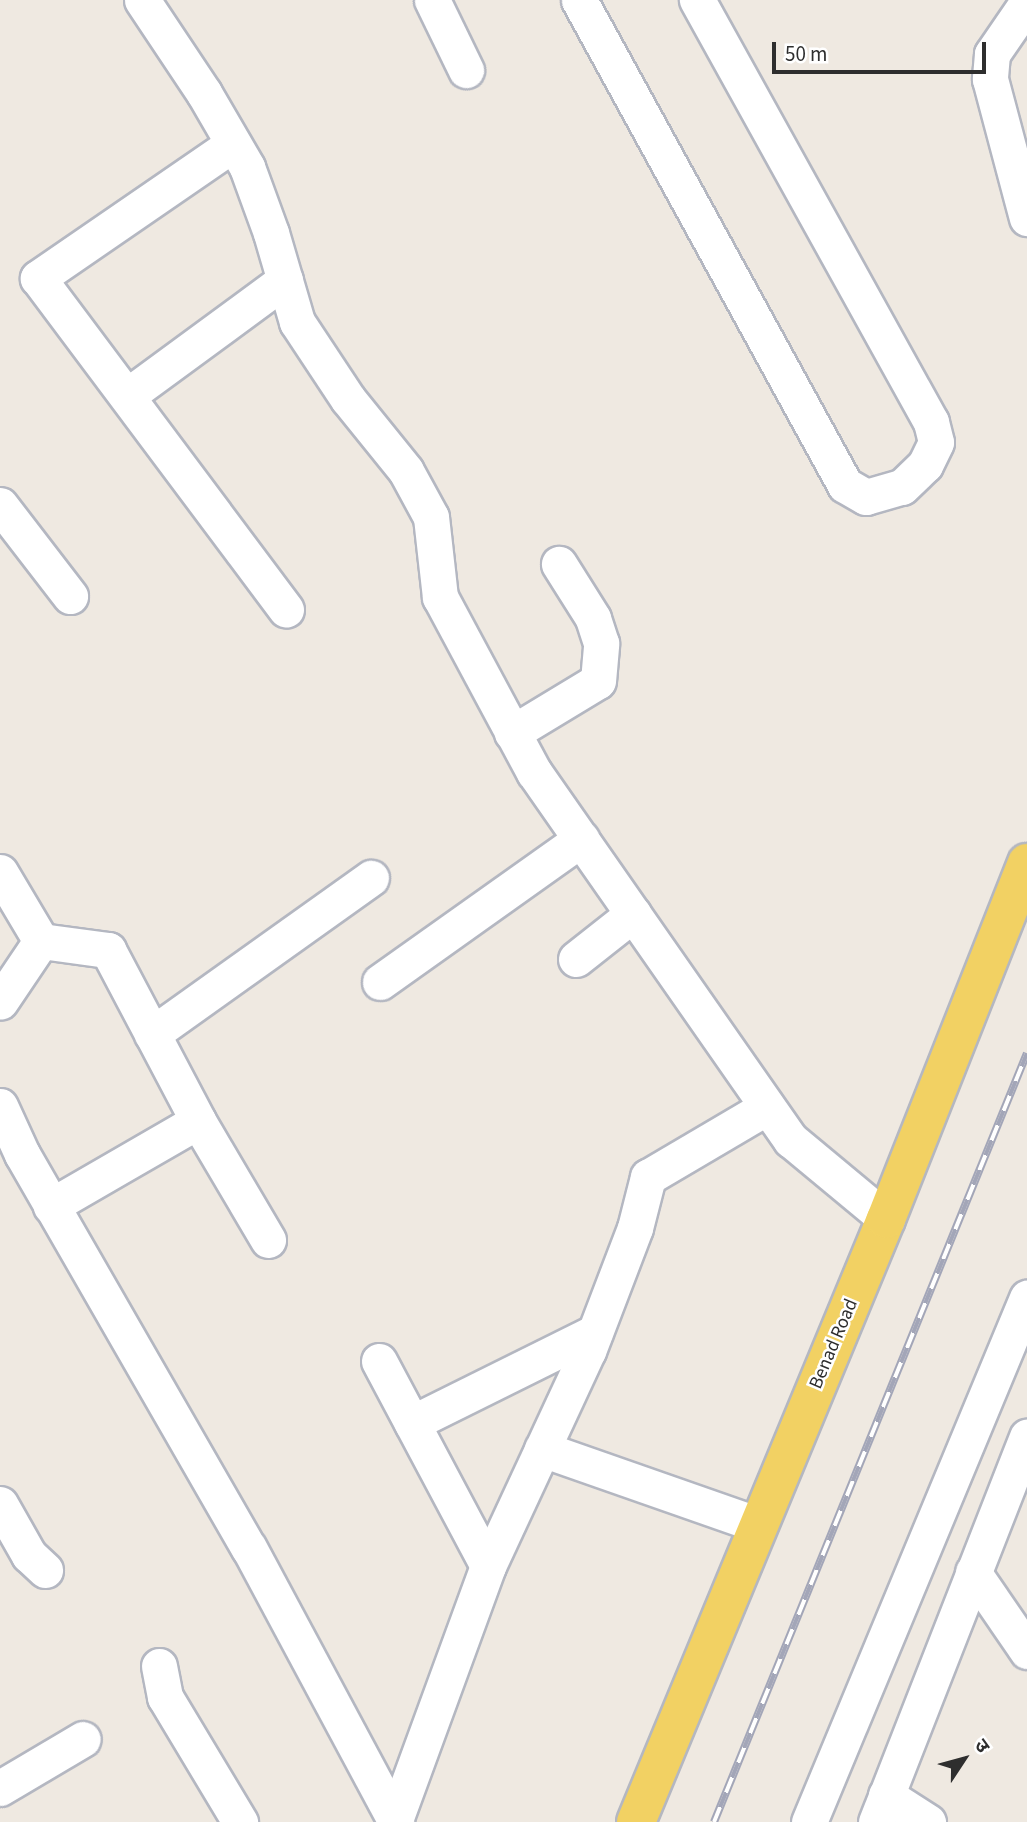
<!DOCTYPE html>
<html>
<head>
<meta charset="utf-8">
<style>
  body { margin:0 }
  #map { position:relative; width:1027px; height:1822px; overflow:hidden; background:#efe9e1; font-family:"Source Sans 3","Noto Sans Devanagari",sans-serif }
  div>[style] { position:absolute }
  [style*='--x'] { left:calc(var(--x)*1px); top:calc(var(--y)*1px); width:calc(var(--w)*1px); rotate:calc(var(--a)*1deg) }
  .roads { filter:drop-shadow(2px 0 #b4b7c1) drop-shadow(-2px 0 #b4b7c1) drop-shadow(0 2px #b4b7c1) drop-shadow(0 -2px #b4b7c1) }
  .minor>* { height:35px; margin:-17.5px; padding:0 17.5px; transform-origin:17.5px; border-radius:17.5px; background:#fff }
  .major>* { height:38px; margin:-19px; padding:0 19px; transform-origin:19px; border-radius:19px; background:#f2d163 }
  .rail>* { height:8px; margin-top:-4px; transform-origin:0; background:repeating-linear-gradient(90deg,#fff 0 16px,#a3a6b8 0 32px); box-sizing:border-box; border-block:2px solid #a3a6b8 }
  span { translate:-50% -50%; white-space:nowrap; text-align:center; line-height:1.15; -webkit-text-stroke:5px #fff; paint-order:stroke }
  .street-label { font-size:19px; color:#2e2e2e }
  .north { position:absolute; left:929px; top:1724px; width:70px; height:70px; -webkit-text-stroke:5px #fff; paint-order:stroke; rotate:54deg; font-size:19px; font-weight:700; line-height:28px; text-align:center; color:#2e2e2e }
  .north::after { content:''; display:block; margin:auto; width:24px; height:32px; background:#2e2e2e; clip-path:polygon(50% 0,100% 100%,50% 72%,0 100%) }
  .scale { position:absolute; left:772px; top:42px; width:214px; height:32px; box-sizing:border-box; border:4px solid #2e2e2e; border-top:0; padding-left:9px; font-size:21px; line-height:24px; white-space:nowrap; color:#2e2e2e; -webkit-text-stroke:5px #fff; paint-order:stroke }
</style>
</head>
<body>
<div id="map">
  <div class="roads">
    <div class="minor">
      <div style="--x:142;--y:0;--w:112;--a:56.3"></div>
      <div style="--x:204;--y:93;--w:86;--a:59.8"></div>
      <div style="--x:247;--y:167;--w:70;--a:70"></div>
      <div style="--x:271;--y:233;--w:93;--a:73.7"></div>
      <div style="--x:297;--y:322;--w:92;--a:56.5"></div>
      <div style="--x:348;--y:399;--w:92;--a:51.1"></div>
      <div style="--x:406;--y:471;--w:52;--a:61.5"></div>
      <div style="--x:431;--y:517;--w:81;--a:83.6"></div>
      <div style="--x:440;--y:597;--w:199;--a:61.8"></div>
      <div style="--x:534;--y:772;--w:449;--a:55.1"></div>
      <div style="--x:791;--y:1140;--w:124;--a:39.7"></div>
      <div style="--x:432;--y:0;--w:78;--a:64.1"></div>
      <div style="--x:579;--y:0;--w:553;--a:61.26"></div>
      <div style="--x:845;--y:485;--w:24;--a:30"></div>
      <div style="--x:866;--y:497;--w:37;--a:-16"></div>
      <div style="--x:902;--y:487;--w:32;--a:-44"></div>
      <div style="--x:925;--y:465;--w:25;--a:-64"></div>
      <div style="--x:936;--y:442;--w:21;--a:-104"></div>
      <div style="--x:931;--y:422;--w:483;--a:-119"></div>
      <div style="--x:1027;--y:3;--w:62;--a:124.5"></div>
      <div style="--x:992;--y:54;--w:25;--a:95"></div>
      <div style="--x:990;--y:79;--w:144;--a:75.1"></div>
      <div style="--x:233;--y:144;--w:237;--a:145.5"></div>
      <div style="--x:38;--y:278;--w:414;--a:53.2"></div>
      <div style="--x:127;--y:396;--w:196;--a:-36.3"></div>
      <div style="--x:0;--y:505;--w:115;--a:52.4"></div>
      <div style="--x:512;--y:733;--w:100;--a:-31.2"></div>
      <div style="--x:598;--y:681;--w:38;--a:-85"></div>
      <div style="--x:601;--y:643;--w:26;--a:-108"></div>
      <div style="--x:593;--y:618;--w:64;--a:-122.2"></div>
      <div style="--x:0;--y:872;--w:80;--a:59.3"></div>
      <div style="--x:41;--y:941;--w:73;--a:123.9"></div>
      <div style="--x:41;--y:941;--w:68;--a:7.7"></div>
      <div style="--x:108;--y:950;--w:193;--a:62.2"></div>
      <div style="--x:198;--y:1121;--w:170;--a:150"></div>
      <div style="--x:576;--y:959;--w:73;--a:-38.3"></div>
      <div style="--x:380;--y:982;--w:247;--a:-35.4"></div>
      <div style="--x:152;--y:1034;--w:269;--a:-35.5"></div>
      <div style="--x:0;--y:1106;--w:53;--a:65.4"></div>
      <div style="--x:22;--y:1154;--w:455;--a:60.1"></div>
      <div style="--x:249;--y:1548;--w:311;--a:61.8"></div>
      <div style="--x:198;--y:1121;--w:138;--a:59.5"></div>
      <div style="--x:379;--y:1361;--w:232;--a:62"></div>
      <div style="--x:488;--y:1566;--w:270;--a:110.1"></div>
      <div style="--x:412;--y:1423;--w:204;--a:-26.4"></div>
      <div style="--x:542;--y:1449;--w:230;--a:19.3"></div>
      <div style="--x:0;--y:1504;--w:59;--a:60.4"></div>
      <div style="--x:29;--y:1555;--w:22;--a:43"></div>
      <div style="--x:488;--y:1566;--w:237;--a:-65.1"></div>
      <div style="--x:588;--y:1351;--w:132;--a:-69.1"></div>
      <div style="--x:635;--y:1228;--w:53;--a:-75.7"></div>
      <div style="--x:648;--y:1177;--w:138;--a:-30.5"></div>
      <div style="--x:973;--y:1572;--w:96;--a:55.6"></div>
      <div style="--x:159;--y:1666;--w:32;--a:79"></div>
      <div style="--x:165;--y:1697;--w:146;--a:59"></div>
      <div style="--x:0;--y:1788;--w:96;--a:-30.6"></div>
      <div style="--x:886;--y:1795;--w:50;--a:32.7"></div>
      <div style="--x:809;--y:1822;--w:568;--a:-67.41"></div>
      <div style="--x:876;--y:1822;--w:414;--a:-68.6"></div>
    </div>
    <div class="major">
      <div style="--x:636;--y:1822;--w:653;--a:-67.48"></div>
      <div style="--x:886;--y:1219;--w:383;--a:-68.4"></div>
    </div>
  </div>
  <div class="rail">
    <div style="--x:714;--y:1822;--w:830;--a:-67.85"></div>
  </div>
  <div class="street-label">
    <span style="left:834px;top:1344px;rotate:-67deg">Benad Road</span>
  </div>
  <div class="north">उ</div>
  <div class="scale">50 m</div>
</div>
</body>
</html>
